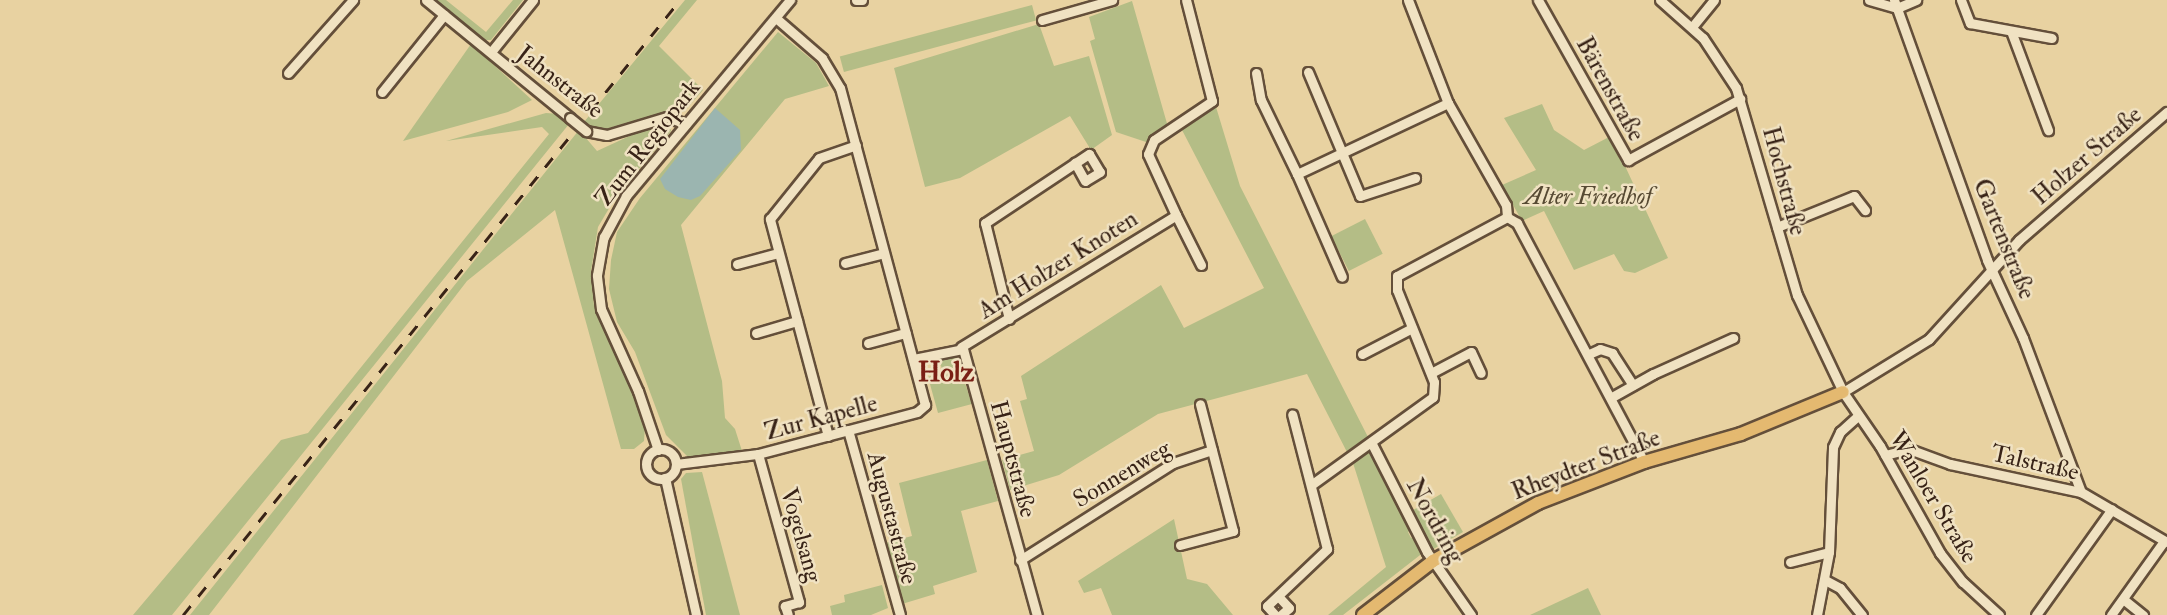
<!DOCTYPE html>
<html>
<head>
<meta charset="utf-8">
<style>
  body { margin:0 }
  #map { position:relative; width:2167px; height:615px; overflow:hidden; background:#e8d2a1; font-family:"IM FELL Double Pica",serif }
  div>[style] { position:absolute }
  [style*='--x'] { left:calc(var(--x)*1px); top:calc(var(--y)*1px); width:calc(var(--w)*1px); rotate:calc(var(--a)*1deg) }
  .green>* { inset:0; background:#b4bd86; transform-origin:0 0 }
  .water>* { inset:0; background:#9bb5b0 }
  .roads { filter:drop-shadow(2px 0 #644f3a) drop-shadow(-2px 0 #644f3a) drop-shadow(0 2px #644f3a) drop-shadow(0 -2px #644f3a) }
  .minor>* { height:9px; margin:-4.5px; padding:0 4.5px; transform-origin:4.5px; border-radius:4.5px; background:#f0e2c2 }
  .minor>.ring { margin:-4.5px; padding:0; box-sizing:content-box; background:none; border:9px solid #f0e2c2; border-radius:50% }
  .major>* { height:12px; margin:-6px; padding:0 6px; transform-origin:6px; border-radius:6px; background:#e4b970 }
  .rail>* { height:2.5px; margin-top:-1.25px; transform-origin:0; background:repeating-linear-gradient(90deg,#382317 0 12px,transparent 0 24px) }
  .bridges { filter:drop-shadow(2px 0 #644f3a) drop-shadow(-2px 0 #644f3a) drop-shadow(0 2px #644f3a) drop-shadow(0 -2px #644f3a) }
  .minor-bridge>* { height:9px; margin:-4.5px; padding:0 4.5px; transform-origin:4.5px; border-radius:4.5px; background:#f0e2c2 }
  span { translate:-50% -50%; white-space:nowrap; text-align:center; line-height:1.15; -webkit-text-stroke:5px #f0e2c2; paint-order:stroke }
  .street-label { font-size:24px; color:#382317 }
  .park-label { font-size:24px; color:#574a33; font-style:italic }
  .quarter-label { font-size:28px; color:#7a1f14; font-weight:700 }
</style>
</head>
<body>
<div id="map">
  <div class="green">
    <div style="clip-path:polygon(436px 0,446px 0,486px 32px,513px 0,523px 0,491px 40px,485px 40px)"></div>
    <div style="clip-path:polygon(685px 0,697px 0,659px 46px,703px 90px,684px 112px,671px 110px,599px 131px,584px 122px)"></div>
    <div style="clip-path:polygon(1132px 1px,1168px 127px,1146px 142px,1116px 132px,1090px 41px,1095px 39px,1089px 17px)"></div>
    <div style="left:1032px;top:5px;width:16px;height:199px;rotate:75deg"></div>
    <div style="clip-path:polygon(1039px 24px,1054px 66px,1089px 56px,1112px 135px,1091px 150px,1070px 116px,960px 178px,925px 187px,894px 68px)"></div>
    <div style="clip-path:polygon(778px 32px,816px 63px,829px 86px,785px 99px,681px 225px,722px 381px,725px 418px,735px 429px,742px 451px,690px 459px,666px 435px,635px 352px,617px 322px,609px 289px,611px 260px,617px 232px,640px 198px)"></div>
    <div style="clip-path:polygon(471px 44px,532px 100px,508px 112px,403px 141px)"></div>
    <div style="clip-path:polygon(1542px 104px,1554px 130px,1584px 150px,1611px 136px,1668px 258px,1635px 273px,1624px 271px,1614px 254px,1574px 270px,1544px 211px,1522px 221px,1502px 185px,1536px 170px,1504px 118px)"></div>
    <div style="clip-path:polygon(1216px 107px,1240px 186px,1368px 437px,1348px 454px,1307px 374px,1158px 414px,1059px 475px,1010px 490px,1002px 460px,1034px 451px,1020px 401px,1027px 399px,1021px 376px,1161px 285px,1184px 328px,1264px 288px,1182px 130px)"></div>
    <div style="clip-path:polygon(546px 113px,560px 114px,569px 124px,172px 615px,133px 615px,281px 440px,308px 433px,549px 134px,542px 127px,446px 141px)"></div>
    <div style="clip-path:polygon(660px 122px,668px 122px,671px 131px,617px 195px,598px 227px,591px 271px,594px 306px,631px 383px,645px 427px,644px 441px,634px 449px,621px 449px,555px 210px,467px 281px,209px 615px,190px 615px,579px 130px,597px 151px)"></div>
    <div style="left:1365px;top:219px;width:39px;height:38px;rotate:63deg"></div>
    <div style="clip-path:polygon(955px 353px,972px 404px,938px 413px,928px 377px,943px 372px,938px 357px)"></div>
    <div style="clip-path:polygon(1370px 452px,1412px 529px,1408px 532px,1411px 538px,1416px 536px,1424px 552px,1343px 615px,1328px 615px,1386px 567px,1353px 463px)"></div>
    <div style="clip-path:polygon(987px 460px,998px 501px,961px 511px,977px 572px,933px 586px,935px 594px,902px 604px,885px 543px,912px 536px,899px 483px)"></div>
    <div style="clip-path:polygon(702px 472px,740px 615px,706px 615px,681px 479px,686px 473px)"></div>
    <div style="left:1441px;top:494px;width:44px;height:36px;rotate:60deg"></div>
    <div style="clip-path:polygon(1174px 519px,1187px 579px,1207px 584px,1233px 615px,1112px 615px,1101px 588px,1084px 593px,1078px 581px)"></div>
    <div style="clip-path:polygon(882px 585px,888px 608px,871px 615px,832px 615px,830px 606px,845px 602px,844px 595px)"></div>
    <div style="clip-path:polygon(1588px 588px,1601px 615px,1530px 615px)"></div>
  </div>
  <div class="water">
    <div style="clip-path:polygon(715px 108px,740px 130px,741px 150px,700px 196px,691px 200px,678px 197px,665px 189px,660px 179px)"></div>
  </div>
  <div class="roads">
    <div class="minor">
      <div style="--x:426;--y:0;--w:186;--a:39.3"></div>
      <div style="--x:856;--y:0;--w:6;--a:0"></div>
      <div style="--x:1408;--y:0;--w:110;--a:68.8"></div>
      <div style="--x:1448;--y:103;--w:117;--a:60.4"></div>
      <div style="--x:1506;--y:205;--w:12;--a:85"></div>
      <div style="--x:1538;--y:0;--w:184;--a:60.6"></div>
      <div style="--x:1628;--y:160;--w:128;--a:-28.6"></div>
      <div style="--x:1660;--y:0;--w:57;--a:41.5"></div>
      <div style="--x:1703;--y:38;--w:60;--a:56.6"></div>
      <div style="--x:1736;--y:88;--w:216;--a:73.6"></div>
      <div style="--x:1797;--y:295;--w:107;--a:64.6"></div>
      <div style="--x:1843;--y:392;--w:65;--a:55.6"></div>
      <div style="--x:1880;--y:446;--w:123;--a:60.7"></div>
      <div style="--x:1940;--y:553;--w:37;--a:52"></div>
      <div style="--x:1963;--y:582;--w:49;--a:42.5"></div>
      <div style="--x:1869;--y:0;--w:29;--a:16"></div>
      <div style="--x:1894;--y:0;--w:276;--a:70.3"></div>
      <div style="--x:1987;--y:260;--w:86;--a:65.2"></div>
      <div style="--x:2023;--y:338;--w:165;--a:69.4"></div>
      <div style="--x:1961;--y:0;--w:25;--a:69"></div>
      <div style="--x:1970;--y:23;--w:83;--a:10.4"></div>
      <div style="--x:1897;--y:8;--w:21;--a:-23"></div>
      <div style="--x:1042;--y:20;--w:73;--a:-15.9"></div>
      <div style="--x:1692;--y:27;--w:35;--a:-51"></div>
      <div style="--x:2011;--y:31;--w:106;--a:69.5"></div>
      <div style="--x:491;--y:52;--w:67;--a:-51.1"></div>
      <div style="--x:1308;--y:72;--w:134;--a:67.2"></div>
      <div style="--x:1360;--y:196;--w:58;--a:-18.1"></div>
      <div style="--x:288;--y:73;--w:98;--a:-48.3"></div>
      <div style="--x:1256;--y:73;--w:27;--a:80"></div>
      <div style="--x:1261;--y:100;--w:82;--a:64.1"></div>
      <div style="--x:1297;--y:174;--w:167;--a:-25.2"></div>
      <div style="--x:382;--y:92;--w:99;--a:-51.2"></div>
      <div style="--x:586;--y:131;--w:21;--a:11"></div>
      <div style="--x:607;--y:135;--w:63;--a:-16.7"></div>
      <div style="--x:667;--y:117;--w:20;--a:20"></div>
      <div style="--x:1297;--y:174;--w:112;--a:66.4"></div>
      <div style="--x:1176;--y:215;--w:67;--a:-114.7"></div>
      <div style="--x:1148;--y:154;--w:15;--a:-67"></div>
      <div style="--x:1154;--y:140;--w:70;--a:-33.9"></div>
      <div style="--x:1212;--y:101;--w:104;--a:-104.4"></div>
      <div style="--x:1507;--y:217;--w:12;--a:31"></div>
      <div style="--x:1517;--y:223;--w:271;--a:62"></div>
      <div style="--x:1777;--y:227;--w:83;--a:-21.9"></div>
      <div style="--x:1854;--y:196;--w:18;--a:52"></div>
      <div style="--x:845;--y:263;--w:40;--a:-14.4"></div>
      <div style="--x:737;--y:264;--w:42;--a:-15"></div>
      <div style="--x:1009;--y:319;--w:99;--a:-104"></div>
      <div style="--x:985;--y:223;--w:125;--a:-33.6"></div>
      <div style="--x:1089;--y:154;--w:21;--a:59"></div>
      <div style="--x:1100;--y:172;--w:17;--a:149"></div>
      <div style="--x:1085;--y:181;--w:21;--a:-119"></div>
      <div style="--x:756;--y:333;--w:43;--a:-16.3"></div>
      <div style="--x:868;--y:343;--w:39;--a:-15"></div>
      <div style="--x:961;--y:347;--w:252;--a:-31.5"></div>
      <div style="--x:1176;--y:215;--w:56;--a:63.4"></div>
      <div style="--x:1362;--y:354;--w:56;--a:-27.5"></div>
      <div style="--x:1589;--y:354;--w:12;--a:-24"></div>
      <div style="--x:1600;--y:349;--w:13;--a:18"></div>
      <div style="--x:1612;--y:353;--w:38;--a:57"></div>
      <div style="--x:913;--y:359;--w:51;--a:-11.3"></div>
      <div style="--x:963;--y:349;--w:276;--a:74.5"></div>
      <div style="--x:1431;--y:373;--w:45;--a:-27.7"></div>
      <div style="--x:1471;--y:352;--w:23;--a:65"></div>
      <div style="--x:1843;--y:392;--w:101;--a:-31.6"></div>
      <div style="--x:1929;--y:339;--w:134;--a:-47.7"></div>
      <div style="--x:2019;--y:240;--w:196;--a:-40.9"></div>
      <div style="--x:1612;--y:397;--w:47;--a:-29.3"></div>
      <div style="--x:1653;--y:374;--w:88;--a:-24.2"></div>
      <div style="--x:848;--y:430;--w:192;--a:74.3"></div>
      <div style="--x:828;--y:436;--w:225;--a:-105"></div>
      <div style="--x:770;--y:219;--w:78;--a:-51.2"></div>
      <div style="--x:819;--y:158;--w:39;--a:-19"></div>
      <div style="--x:1371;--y:442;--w:123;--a:63"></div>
      <div style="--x:1427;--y:552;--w:77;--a:55.1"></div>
      <div class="ring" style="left:646px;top:449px;width:21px;height:21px"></div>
      <div style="--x:658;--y:450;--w:62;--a:-108.7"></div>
      <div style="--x:638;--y:391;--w:90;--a:-114.3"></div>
      <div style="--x:601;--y:309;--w:34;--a:-97"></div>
      <div style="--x:597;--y:275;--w:39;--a:-80"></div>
      <div style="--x:604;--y:237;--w:47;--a:-61.8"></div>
      <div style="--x:626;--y:196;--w:256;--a:-50.1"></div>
      <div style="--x:758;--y:454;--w:154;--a:74.5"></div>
      <div style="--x:799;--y:602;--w:15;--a:164"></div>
      <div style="--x:785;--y:606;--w:9;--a:72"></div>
      <div style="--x:1885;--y:455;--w:25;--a:-14"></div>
      <div style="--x:1909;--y:449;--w:44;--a:20.1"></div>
      <div style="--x:1950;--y:464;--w:134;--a:12.1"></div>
      <div style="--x:2081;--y:492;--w:99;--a:30.2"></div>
      <div style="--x:676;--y:464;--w:83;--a:-7"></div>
      <div style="--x:758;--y:454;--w:164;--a:-14.8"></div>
      <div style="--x:917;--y:412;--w:11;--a:-41"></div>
      <div style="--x:925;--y:405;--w:328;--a:-105"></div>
      <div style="--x:840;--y:88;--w:35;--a:-121"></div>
      <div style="--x:822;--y:58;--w:61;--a:-139"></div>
      <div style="--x:665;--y:478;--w:140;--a:77.2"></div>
      <div style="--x:1311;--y:485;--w:150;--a:-35.8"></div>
      <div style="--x:1433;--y:397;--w:15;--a:-86"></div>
      <div style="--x:1434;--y:382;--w:99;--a:-111.9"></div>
      <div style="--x:1397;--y:290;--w:14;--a:-90"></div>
      <div style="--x:1397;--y:276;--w:125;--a:-28.2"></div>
      <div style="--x:1180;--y:545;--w:55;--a:-14.8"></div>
      <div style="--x:1233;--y:531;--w:131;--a:-104.6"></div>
      <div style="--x:1020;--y:560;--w:181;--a:-32.4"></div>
      <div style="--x:1173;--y:463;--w:41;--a:-18.4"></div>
      <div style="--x:1790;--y:562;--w:40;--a:-14.4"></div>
      <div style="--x:1825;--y:580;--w:17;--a:28"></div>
      <div style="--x:1840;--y:588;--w:35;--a:51"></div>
      <div style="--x:1278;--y:596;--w:16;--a:47"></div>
      <div style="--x:1289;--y:608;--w:11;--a:139"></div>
      <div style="--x:2123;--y:599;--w:26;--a:39"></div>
      <div style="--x:1275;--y:615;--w:12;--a:-132"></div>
      <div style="--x:1267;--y:606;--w:83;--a:-43.5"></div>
      <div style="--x:1327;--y:549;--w:139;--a:-104.5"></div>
      <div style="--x:1817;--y:615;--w:64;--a:-79.2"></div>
      <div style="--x:1829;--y:552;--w:105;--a:-87.8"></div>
      <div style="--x:1833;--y:447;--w:17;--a:-65"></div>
      <div style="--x:1840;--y:432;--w:24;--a:-42"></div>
      <div style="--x:2036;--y:615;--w:130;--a:-54.4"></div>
      <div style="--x:2111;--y:615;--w:91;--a:-54.4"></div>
    </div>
    <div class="major">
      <div style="--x:1363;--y:615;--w:88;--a:-37.6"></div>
      <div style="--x:1433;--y:561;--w:120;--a:-28.9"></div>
      <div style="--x:1538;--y:503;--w:114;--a:-21.1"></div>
      <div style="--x:1644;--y:462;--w:101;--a:-16.1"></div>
      <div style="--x:1741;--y:434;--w:110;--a:-22.4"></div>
    </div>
  </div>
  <div class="rail">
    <div style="--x:183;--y:615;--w:791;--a:-51.06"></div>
  </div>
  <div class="bridges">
    <div class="minor-bridge">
      <div style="--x:570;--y:118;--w:21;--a:39"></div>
    </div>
  </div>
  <div class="street-label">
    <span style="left:560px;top:82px;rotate:38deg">Jahnstraße</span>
    <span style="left:1610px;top:89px;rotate:61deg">Bärenstraße</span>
    <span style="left:648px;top:143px;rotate:-52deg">Zum Regiopark</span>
    <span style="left:2087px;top:156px;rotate:-41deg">Holzer Straße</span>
    <span style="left:1784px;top:181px;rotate:75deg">Hochstraße</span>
    <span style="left:2004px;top:239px;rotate:68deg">Gartenstraße</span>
    <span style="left:1058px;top:265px;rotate:-32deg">Am Holzer Knoten</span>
    <span style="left:821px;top:418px;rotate:-15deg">Zur Kapelle</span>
    <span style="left:1013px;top:459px;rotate:75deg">Hauptstraße</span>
    <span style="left:2035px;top:463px;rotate:13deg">Talstraße</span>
    <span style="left:1586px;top:465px;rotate:-21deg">Rheydter Straße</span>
    <span style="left:1122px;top:474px;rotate:-31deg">Sonnenweg</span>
    <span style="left:1933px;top:497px;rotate:59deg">Wanloer Straße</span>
    <span style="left:892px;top:518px;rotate:75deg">Augustastraße</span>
    <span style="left:1435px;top:521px;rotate:61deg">Nordring</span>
    <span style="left:801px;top:535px;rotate:74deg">Vogelsang</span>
  </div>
  <div class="park-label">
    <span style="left:1588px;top:197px">Alter Friedhof</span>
  </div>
  <div class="quarter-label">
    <span style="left:946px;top:373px">Holz</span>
  </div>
</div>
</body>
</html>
